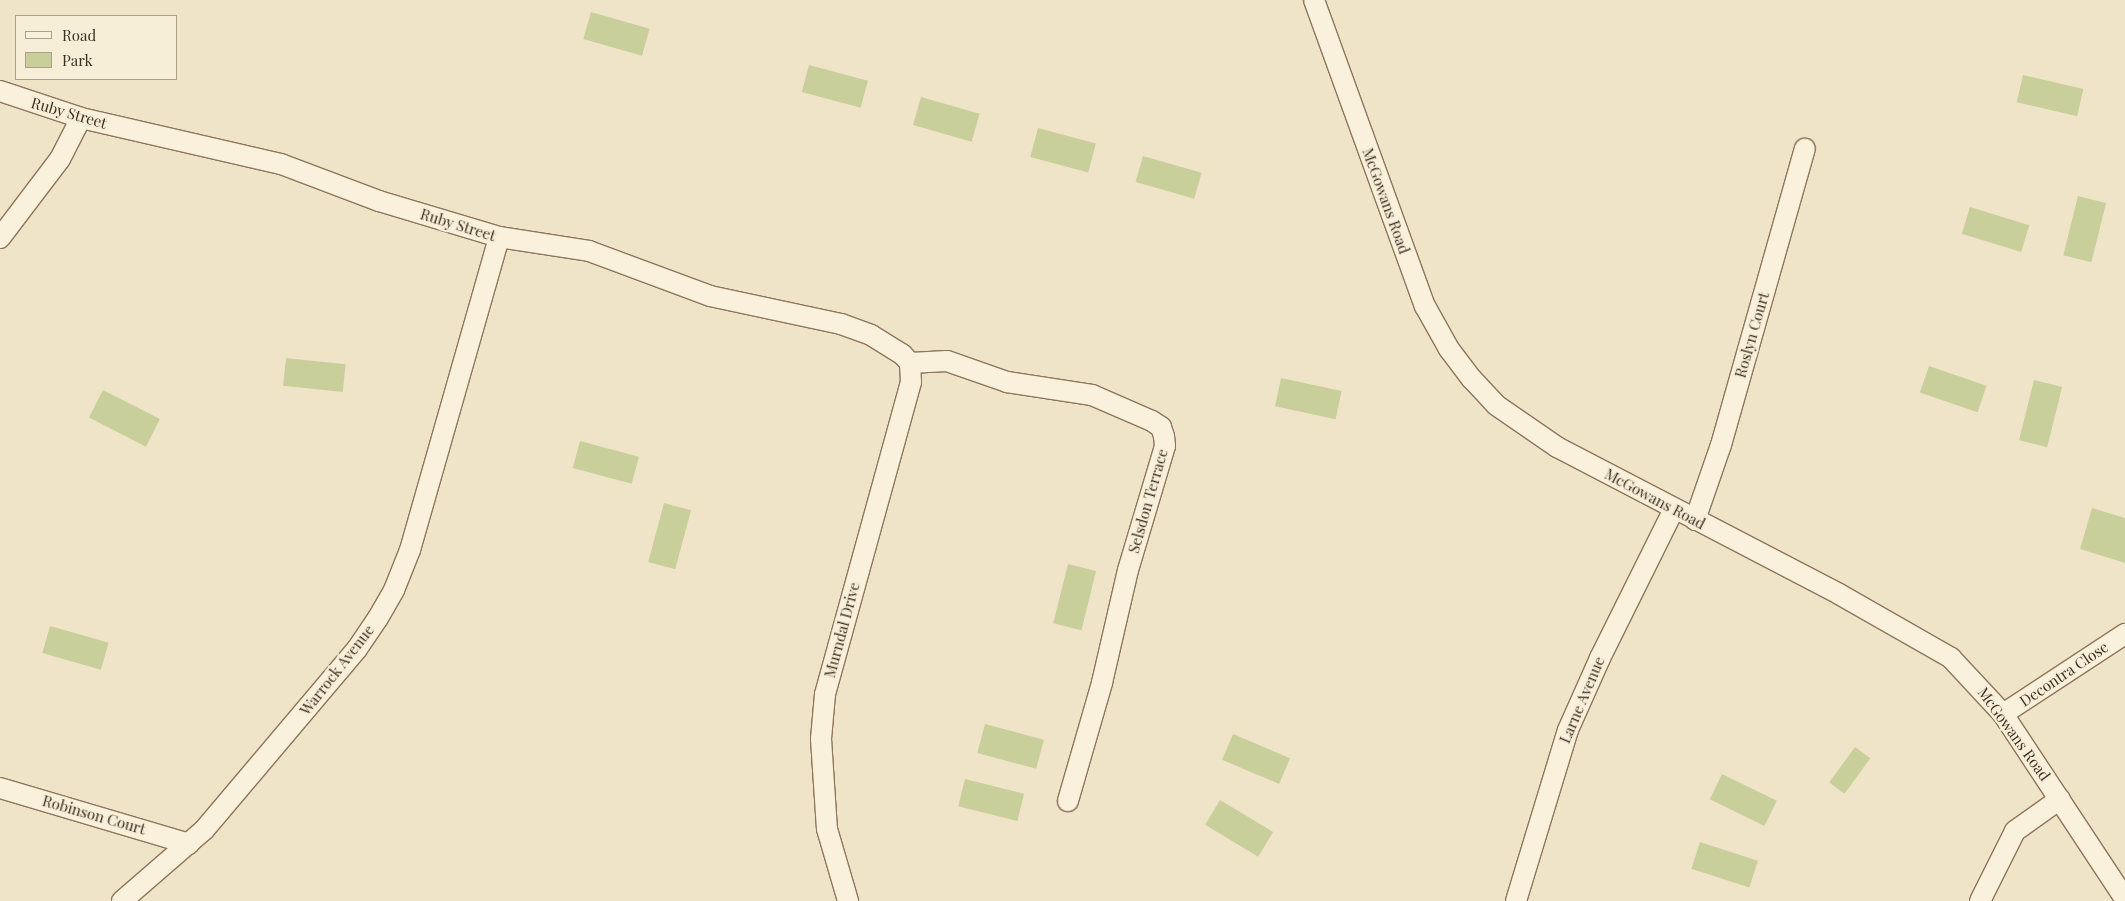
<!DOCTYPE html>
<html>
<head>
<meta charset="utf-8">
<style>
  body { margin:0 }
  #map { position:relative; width:2125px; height:901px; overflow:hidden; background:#f0e4c8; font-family:"Playfair Display",serif }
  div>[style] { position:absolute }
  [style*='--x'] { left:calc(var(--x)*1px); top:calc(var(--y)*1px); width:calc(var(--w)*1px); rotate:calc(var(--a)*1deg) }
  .green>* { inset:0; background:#c9cf9b; transform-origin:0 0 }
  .roads { filter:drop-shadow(1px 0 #8d765c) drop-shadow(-1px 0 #8d765c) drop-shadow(0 1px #8d765c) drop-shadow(0 -1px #8d765c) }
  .minor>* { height:20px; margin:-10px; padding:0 10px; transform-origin:10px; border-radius:10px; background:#faf1dc }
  span { translate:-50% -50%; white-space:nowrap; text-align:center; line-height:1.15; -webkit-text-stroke:4.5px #f7eed8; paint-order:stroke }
  .street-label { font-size:15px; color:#3d2e20 }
  .legend { position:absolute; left:15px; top:15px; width:162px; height:65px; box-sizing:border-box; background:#f7eed8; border:1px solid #ada18e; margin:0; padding:6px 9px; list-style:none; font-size:15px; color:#3d2e20 }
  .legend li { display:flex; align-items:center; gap:10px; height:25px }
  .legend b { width:25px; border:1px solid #ada18e }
</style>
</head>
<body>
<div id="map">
  <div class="green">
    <div style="left:591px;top:12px;width:61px;height:28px;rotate:16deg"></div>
    <div style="left:809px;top:65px;width:61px;height:28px;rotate:15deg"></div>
    <div style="left:2023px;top:75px;width:62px;height:28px;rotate:13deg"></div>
    <div style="left:921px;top:97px;width:61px;height:29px;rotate:16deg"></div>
    <div style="left:1038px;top:128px;width:60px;height:30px;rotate:15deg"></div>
    <div style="left:1143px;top:156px;width:61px;height:27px;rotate:16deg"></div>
    <div style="left:2078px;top:196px;width:29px;height:61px;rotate:14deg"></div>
    <div style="left:1970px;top:207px;width:62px;height:28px;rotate:17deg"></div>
    <div style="left:286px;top:358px;width:60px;height:28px;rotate:6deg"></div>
    <div style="left:1929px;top:366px;width:61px;height:28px;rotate:19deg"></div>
    <div style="left:1281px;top:378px;width:62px;height:29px;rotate:12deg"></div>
    <div style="left:2034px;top:380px;width:29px;height:62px;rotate:14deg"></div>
    <div style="left:103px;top:390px;width:64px;height:31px;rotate:27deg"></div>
    <div style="left:580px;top:441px;width:61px;height:28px;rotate:15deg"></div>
    <div style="left:664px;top:503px;width:28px;height:61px;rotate:15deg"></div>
    <div style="clip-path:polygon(2092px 508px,2125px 518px,2125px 563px,2080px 549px)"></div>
    <div style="left:1068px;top:564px;width:29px;height:61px;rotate:14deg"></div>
    <div style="left:50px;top:626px;width:61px;height:28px;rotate:16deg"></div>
    <div style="left:985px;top:724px;width:61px;height:30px;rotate:15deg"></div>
    <div style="left:1233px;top:734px;width:62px;height:28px;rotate:23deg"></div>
    <div style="left:1855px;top:747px;width:19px;height:44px;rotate:36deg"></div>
    <div style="left:1722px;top:774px;width:61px;height:28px;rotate:26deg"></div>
    <div style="left:965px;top:779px;width:61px;height:28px;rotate:14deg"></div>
    <div style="left:1220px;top:800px;width:62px;height:29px;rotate:31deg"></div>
    <div style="left:1700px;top:842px;width:61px;height:28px;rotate:18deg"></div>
  </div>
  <div class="roads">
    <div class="minor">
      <div style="--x:1314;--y:0;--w:326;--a:70.1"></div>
      <div style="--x:1425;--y:306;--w:49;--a:60.8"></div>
      <div style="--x:1449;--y:349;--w:38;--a:53"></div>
      <div style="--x:1472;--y:379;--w:35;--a:47"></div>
      <div style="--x:1496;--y:405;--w:74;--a:34.5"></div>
      <div style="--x:1557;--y:447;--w:318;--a:27.5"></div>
      <div style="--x:1839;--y:594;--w:129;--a:29.7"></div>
      <div style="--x:1951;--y:658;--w:76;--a:47.1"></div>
      <div style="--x:2003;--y:714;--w:222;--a:56.6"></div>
      <div style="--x:0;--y:91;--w:85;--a:18.4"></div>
      <div style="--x:81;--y:118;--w:205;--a:13"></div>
      <div style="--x:281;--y:164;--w:105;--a:20.7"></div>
      <div style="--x:379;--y:201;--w:125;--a:16.7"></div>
      <div style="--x:499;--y:237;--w:91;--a:8.8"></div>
      <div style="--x:589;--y:251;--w:129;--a:20.4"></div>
      <div style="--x:710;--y:296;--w:134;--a:12.1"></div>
      <div style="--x:841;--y:324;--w:32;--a:20"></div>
      <div style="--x:871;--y:335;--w:36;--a:32"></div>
      <div style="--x:902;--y:354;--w:12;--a:48"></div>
      <div style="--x:910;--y:363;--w:19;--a:87"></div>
      <div style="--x:911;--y:382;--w:324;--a:105.4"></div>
      <div style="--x:825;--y:694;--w:45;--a:95.1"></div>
      <div style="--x:821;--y:739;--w:90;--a:86.2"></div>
      <div style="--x:827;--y:829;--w:75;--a:73.7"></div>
      <div style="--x:0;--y:238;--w:99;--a:-52.8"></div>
      <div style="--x:60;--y:159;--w:46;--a:-62.9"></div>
      <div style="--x:910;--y:363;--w:37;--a:-3"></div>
      <div style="--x:947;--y:361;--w:64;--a:19.3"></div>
      <div style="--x:1007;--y:382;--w:86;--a:8.7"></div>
      <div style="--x:1092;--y:395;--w:65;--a:23.4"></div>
      <div style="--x:1152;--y:421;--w:11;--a:34"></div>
      <div style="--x:1161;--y:427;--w:9;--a:72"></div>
      <div style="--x:1164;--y:436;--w:10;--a:84"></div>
      <div style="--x:1165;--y:446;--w:129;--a:106.6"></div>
      <div style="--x:1128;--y:570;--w:116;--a:103"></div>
      <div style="--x:1102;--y:683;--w:123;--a:106.1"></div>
      <div style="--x:1695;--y:520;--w:79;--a:-70.9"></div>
      <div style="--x:1721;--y:445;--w:308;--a:-74.2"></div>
      <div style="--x:2003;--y:714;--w:146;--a:-33.3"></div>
      <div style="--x:0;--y:788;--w:197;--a:16.5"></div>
      <div style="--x:122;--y:901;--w:108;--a:-40.9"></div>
      <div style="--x:204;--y:830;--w:237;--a:-49.8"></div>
      <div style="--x:357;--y:649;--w:37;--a:-56"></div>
      <div style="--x:378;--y:618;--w:32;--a:-60"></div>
      <div style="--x:394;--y:590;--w:43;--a:-68.2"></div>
      <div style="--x:410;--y:550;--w:325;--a:-74.1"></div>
      <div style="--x:1516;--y:901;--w:179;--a:-73.1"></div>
      <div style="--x:1568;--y:730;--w:79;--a:-66"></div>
      <div style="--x:1600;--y:658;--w:166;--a:-63.6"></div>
      <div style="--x:1980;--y:901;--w:78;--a:-63.4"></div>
      <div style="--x:2015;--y:831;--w:55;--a:-35.4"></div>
    </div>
  </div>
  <div class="street-label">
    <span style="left:69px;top:113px;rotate:16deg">Ruby Street</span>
    <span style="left:1386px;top:201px;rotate:70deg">McGowans Road</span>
    <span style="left:458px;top:225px;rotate:17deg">Ruby Street</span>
    <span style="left:1752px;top:335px;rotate:-74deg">Roslyn Court</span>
    <span style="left:1655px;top:499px;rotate:28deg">McGowans Road</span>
    <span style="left:1148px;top:501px;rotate:-74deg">Selsdon Terrace</span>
    <span style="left:842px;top:630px;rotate:-75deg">Murndal Drive</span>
    <span style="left:337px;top:670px;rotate:-52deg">Warrock Avenue</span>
    <span style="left:2064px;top:674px;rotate:-34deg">Decontra Close</span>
    <span style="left:1582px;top:700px;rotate:-67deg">Larne Avenue</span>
    <span style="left:2014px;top:734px;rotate:54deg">McGowans Road</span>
    <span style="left:94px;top:815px;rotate:16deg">Robinson Court</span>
  </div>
  <ul class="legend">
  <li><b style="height:6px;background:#faf1dc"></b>Road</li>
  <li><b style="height:14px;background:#c9cf9b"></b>Park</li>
  </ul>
</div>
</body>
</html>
